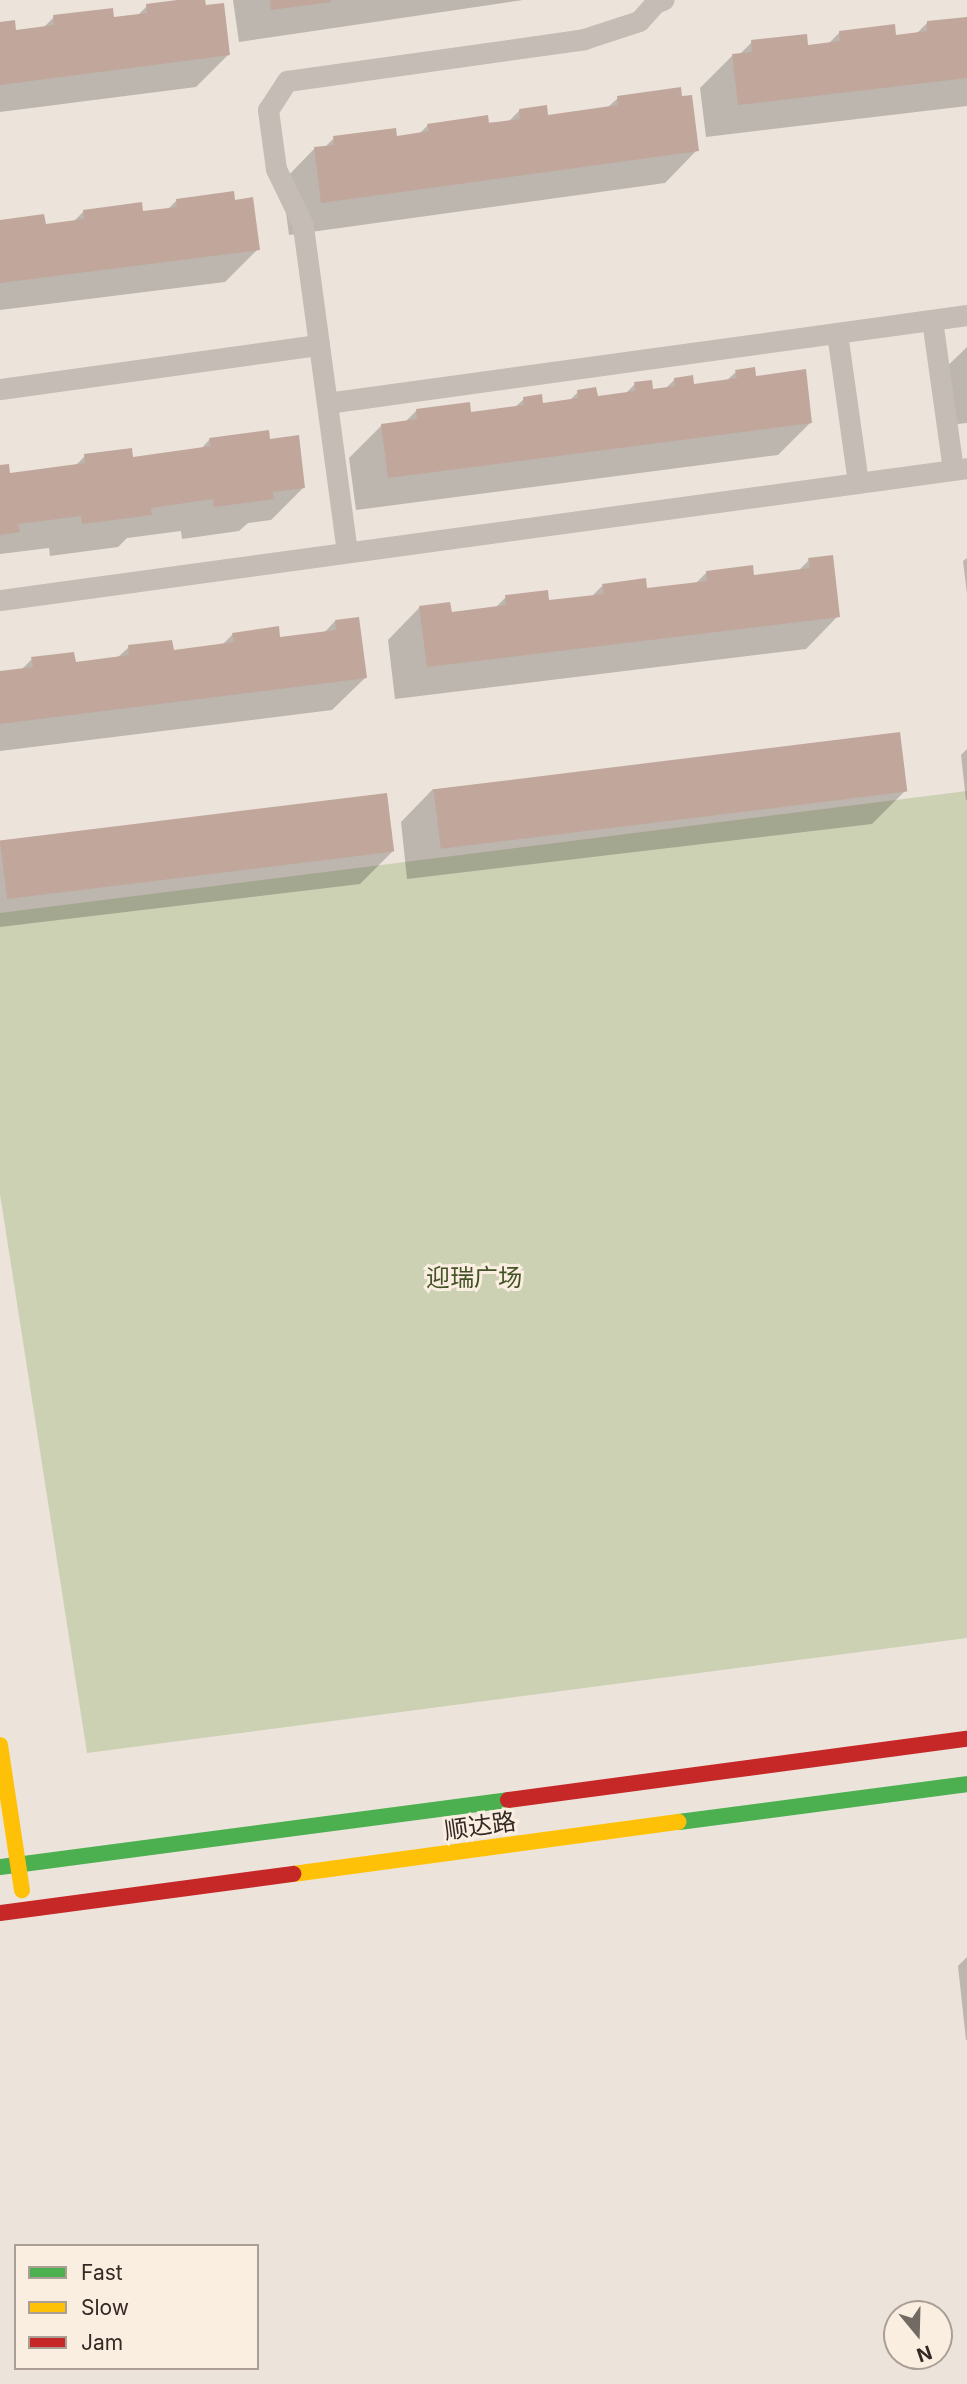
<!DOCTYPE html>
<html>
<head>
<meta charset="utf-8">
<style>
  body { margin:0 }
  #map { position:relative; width:967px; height:2384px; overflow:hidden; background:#ece4db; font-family:Inter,"Noto Sans SC",sans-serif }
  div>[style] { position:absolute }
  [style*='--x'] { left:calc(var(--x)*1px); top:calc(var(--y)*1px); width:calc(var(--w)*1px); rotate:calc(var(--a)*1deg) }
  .green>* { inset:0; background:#cdd1b4 }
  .shadow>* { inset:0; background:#0003 }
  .building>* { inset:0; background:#c1a69c; transform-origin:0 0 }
  .lane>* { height:21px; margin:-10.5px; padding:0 10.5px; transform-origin:10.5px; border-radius:10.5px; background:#c4bcb5 }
  .fast>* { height:16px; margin:-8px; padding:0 8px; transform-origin:8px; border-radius:8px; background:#4caf50 }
  .slow>* { height:16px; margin:-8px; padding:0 8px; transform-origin:8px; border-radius:8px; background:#ffc107 }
  .jam>* { height:16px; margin:-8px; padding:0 8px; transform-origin:8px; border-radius:8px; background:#c62828 }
  span { translate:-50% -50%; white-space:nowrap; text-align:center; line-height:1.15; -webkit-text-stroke:6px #faeee1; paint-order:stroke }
  .park-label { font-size:24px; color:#445327 }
  .street-label { font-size:24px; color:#342924 }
  .legend { position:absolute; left:14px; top:2244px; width:245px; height:126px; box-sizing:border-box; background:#faeee1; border:2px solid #ab9f95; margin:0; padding:9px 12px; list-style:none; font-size:21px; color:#342924 }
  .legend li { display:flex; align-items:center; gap:14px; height:35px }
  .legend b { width:35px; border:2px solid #ab9f95 }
  .north { position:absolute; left:883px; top:2300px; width:70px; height:70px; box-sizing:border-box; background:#faeee1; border:2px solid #ab9f95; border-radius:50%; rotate:161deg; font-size:19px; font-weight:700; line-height:28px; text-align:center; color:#342924 }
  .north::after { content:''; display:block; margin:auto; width:24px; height:32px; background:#746a64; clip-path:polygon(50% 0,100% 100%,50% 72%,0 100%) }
</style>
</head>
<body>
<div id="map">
  <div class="green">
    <div style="clip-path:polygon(967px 791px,967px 1638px,87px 1753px,0 1194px,0 913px)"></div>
  </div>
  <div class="shadow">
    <div style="clip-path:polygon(190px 0,203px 0,228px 55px,196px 87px,0 112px,0 24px,15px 32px,43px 28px,54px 17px,112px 19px,137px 16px,147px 6px)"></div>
    <div style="clip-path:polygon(233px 0,523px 0,239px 42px)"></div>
    <div style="clip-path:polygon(967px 18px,967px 106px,706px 137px,700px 88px,732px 56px,739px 55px,752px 42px,806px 47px,827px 45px,840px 32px,894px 37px,916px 34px,927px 23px)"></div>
    <div style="clip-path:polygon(618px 98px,697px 150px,665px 183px,289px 235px,282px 182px,314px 149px,324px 148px,334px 138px,396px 138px,419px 134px,428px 125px,508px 122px,520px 110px,547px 117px,607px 108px)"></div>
    <div style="clip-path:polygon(177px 200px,234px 202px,258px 249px,225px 282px,0 310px,0 222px,44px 226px,73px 222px,84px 211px,142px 213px,167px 210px)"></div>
    <div style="clip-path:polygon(967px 347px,967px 423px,940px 426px,934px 379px)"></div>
    <div style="clip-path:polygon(736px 372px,755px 378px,811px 422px,778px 455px,356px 510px,349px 458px,382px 425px,405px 422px,416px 411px,469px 414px,514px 408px,524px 399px,541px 405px,568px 402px,578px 392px,596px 398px,625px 394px,635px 384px,652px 390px,665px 389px,675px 379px,693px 386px,726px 381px)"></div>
    <div style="clip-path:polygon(210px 439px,268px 441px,304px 487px,271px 520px,248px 523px,239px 531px,182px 539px,181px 531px,127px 538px,118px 547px,50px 556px,49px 548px,0 554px,0 467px,8px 475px,75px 466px,85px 456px,132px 459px,200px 450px)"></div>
    <div style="clip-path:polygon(967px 558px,967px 594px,963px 561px)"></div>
    <div style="clip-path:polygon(809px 560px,838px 616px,806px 649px,395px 699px,388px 640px,420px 607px,450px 614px,494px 609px,506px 597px,548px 602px,591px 597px,603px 585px,646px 590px,695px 584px,707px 572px,752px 577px,798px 571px)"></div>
    <div style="clip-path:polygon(335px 621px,365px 678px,332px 710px,0 751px,0 673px,21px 670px,32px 659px,74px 664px,117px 658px,129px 647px,172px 652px,222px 645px,233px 634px,278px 639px,324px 633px)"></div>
    <div style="clip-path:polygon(967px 749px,967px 800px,966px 800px,961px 755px)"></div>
    <div style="clip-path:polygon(433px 789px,905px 791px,872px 824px,407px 879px,401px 822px)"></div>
    <div style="clip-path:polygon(0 841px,392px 852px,360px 884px,0 927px)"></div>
    <div style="clip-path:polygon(967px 1957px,967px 2040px,966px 2040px,958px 1966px)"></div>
  </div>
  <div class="building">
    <div style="clip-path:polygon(177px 0,205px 0,206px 5px,224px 3px,230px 55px,0 85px,0 22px,15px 20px,16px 30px,54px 25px,53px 15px,113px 8px,114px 17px,147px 13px,146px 4px)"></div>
    <div style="clip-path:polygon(270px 0,331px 0,331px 2px,271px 10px)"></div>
    <div style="clip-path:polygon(967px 17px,967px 78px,738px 105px,732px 54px,752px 52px,751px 40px,807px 34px,808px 45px,840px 41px,839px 31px,895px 24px,896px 35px,927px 31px,927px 21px)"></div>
    <div style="clip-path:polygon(681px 87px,682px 96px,692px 95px,699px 151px,321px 203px,314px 147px,334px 145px,333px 136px,396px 128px,397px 136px,429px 131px,427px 124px,488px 115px,489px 123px,520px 119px,519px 109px,547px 105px,548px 115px,618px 105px,617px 96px)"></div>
    <div style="clip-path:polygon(234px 191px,235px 200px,253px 197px,260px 250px,0 283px,0 220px,44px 214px,46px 224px,84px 219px,83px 210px,142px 202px,143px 211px,177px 207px,176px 199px)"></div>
    <div style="clip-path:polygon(755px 367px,756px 376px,806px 369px,812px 423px,388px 478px,381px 424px,417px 419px,416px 409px,470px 402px,471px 412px,524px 405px,523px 397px,542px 394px,543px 403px,578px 398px,577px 390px,596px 387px,598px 396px,635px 391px,634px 382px,652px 380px,653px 389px,675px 386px,674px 378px,693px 375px,694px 384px,737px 378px,735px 370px)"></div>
    <div style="clip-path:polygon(269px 430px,270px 439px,299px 435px,305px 488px,273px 492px,274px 499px,214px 507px,213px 499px,151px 508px,152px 515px,82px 524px,81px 516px,18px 524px,20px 532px,0 535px,0 465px,9px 464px,10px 473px,85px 463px,84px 454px,132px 448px,133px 457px,211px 446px,209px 438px)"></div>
    <div style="clip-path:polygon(833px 555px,840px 617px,427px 667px,419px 606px,450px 602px,452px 612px,506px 605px,505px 595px,548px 590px,549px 600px,604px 594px,602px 584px,646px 578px,647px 588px,707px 581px,706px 571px,753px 565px,754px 575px,810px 568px,808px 558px)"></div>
    <div style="clip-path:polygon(359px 617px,367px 678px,0 724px,0 671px,33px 667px,31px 657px,74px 652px,76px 662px,129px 655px,128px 645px,172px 640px,174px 650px,234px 642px,232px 633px,279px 626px,280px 637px,336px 630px,335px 620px)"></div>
    <div style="left:900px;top:732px;width:60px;height:470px;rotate:83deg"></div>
    <div style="left:387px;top:793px;width:59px;height:390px;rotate:83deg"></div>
  </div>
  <div class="lane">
    <div style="--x:932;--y:320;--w:151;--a:82"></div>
    <div style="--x:837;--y:333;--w:151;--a:82"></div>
    <div style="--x:0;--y:389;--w:322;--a:-7.9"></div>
    <div style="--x:327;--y:403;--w:646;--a:-7.83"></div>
    <div style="--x:347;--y:552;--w:330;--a:-97.7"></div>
    <div style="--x:303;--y:225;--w:62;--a:-115.7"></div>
    <div style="--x:276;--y:169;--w:60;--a:-97.7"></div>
    <div style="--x:268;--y:110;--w:35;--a:-57"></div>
    <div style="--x:287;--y:81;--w:300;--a:-8"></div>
    <div style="--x:584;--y:39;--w:58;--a:-18.1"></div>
    <div style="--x:639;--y:21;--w:24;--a:-48"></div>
    <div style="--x:655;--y:3;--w:9;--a:-21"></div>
    <div style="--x:0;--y:600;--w:976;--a:-7.77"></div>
  </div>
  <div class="fast">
    <div style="--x:679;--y:1822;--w:290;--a:-7.5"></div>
    <div style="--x:0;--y:1867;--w:512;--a:-7.51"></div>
  </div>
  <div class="slow">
    <div style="--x:0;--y:1745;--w:147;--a:81.4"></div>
    <div style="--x:293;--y:1874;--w:389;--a:-7.7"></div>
  </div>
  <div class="jam">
    <div style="--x:508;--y:1800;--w:463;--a:-7.6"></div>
    <div style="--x:0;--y:1913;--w:296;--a:-7.6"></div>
  </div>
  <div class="park-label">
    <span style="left:474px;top:1278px">迎瑞广场</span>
  </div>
  <div class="street-label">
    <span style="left:480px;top:1826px;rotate:-8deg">顺达路</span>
  </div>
  <ul class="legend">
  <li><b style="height:9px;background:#4caf50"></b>Fast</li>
  <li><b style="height:9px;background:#ffc107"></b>Slow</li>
  <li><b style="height:9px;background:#c62828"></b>Jam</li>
  </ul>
  <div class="north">N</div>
</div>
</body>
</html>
